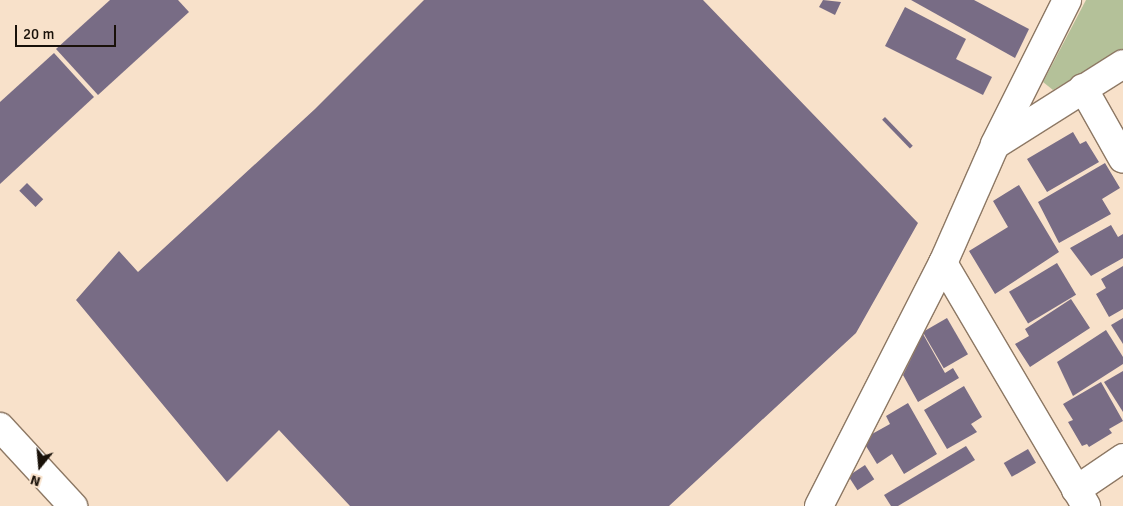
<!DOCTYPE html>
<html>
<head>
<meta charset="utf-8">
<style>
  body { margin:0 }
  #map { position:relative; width:1123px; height:506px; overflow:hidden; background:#f8e1ca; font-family:Signika,sans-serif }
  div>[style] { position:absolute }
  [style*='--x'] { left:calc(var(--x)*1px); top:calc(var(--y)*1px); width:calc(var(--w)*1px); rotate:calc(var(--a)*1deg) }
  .green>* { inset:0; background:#b4c199 }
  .building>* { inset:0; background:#786c85; transform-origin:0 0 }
  .roads { filter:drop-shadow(1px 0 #8d7864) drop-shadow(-1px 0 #8d7864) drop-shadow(0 1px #8d7864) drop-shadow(0 -1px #8d7864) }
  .minor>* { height:28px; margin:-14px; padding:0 14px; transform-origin:14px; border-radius:14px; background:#fff }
  .tertiary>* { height:28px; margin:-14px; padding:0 14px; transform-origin:14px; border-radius:14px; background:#fff }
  span { translate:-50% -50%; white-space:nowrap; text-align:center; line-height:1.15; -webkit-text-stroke:5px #f8e1ca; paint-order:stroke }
  .north { position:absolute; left:15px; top:441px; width:50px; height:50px; -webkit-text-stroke:4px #f8e1ca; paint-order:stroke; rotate:197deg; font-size:14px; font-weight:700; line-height:20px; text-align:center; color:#191109 }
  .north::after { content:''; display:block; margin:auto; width:18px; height:22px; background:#191109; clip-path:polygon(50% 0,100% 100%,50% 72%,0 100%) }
  .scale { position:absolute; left:15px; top:25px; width:101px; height:22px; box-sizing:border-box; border:2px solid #191109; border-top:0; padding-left:6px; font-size:15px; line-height:18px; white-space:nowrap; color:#191109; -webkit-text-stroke:4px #f8e1ca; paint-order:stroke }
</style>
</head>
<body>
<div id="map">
  <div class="green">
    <div style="clip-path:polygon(1086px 0,1123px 0,1123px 50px,1053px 90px,1043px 82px)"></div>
  </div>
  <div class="building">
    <div style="clip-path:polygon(110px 0,178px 0,189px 12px,98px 95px,56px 49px)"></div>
    <div style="clip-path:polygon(424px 0,703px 0,918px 223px,856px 333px,669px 506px,350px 506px,279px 430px,227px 482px,76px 300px,119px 251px,138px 272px,315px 109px)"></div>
    <div style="clip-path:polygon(823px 0,841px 2px,835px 15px,819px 7px)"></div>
    <div style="clip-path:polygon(911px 0,974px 0,1029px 29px,1015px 58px)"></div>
    <div style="clip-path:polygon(905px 7px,966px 39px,956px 59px,992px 77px,983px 95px,885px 46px)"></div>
    <div style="clip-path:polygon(54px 53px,94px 97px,0 184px,0 102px)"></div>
    <div style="left:885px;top:117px;width:40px;height:4px;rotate:46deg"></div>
    <div style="clip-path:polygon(1073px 132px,1080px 144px,1086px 141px,1099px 162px,1047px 192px,1027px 159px)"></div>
    <div style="clip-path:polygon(1105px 163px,1120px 188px,1102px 199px,1111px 214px,1059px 243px,1038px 202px)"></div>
    <div style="left:27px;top:183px;width:23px;height:11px;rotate:45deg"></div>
    <div style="clip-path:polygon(1019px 185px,1059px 252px,995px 294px,969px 251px,1008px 227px,993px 201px)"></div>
    <div style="clip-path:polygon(1111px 225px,1118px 237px,1123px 234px,1123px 258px,1091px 276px,1070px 248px)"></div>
    <div style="left:1057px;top:263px;width:37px;height:56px;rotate:59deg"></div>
    <div style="clip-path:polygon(1123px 266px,1123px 309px,1109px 317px,1096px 294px,1106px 288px,1101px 279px)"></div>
    <div style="clip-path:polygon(1071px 299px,1090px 328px,1030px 367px,1015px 344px,1029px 336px,1025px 329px)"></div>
    <div style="left:947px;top:318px;width:42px;height:28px;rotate:60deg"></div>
    <div style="clip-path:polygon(1123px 318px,1123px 344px,1111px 325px)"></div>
    <div style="clip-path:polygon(1106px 330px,1123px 357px,1123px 364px,1073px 396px,1057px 362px)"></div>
    <div style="clip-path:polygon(923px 334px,945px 373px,953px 368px,959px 378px,918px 402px,903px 375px)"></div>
    <div style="clip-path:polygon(1123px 371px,1123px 412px,1104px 382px)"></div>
    <div style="clip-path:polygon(1101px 382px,1123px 421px,1109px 429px,1112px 433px,1089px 447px,1087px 444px,1082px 446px,1068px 422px,1073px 420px,1063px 404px)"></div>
    <div style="clip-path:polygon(964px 386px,982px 417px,971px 424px,977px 432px,947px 449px,924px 410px)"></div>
    <div style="clip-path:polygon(908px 403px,937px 454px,904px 474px,892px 454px,877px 464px,866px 446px,872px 434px,890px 424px,886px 416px)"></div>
    <div style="clip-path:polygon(966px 446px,975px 460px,898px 506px,891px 506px,884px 495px)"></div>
    <div style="left:1028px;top:449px;width:16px;height:28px;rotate:60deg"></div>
    <div style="left:865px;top:465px;width:17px;height:20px;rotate:57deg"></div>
  </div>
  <div class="roads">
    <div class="minor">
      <div style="--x:1083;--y:88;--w:81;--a:60.6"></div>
      <div style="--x:995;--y:144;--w:161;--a:-63.4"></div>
      <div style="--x:943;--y:263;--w:282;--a:59.5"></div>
      <div style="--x:1076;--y:490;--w:57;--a:-34.2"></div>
      <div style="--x:819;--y:506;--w:273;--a:-63"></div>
      <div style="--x:943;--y:263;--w:129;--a:-66.2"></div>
      <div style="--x:995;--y:145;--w:151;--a:-32.3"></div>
    </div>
    <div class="tertiary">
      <div style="--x:0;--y:427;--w:108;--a:47.3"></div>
    </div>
  </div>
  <div class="north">N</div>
  <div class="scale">20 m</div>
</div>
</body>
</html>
